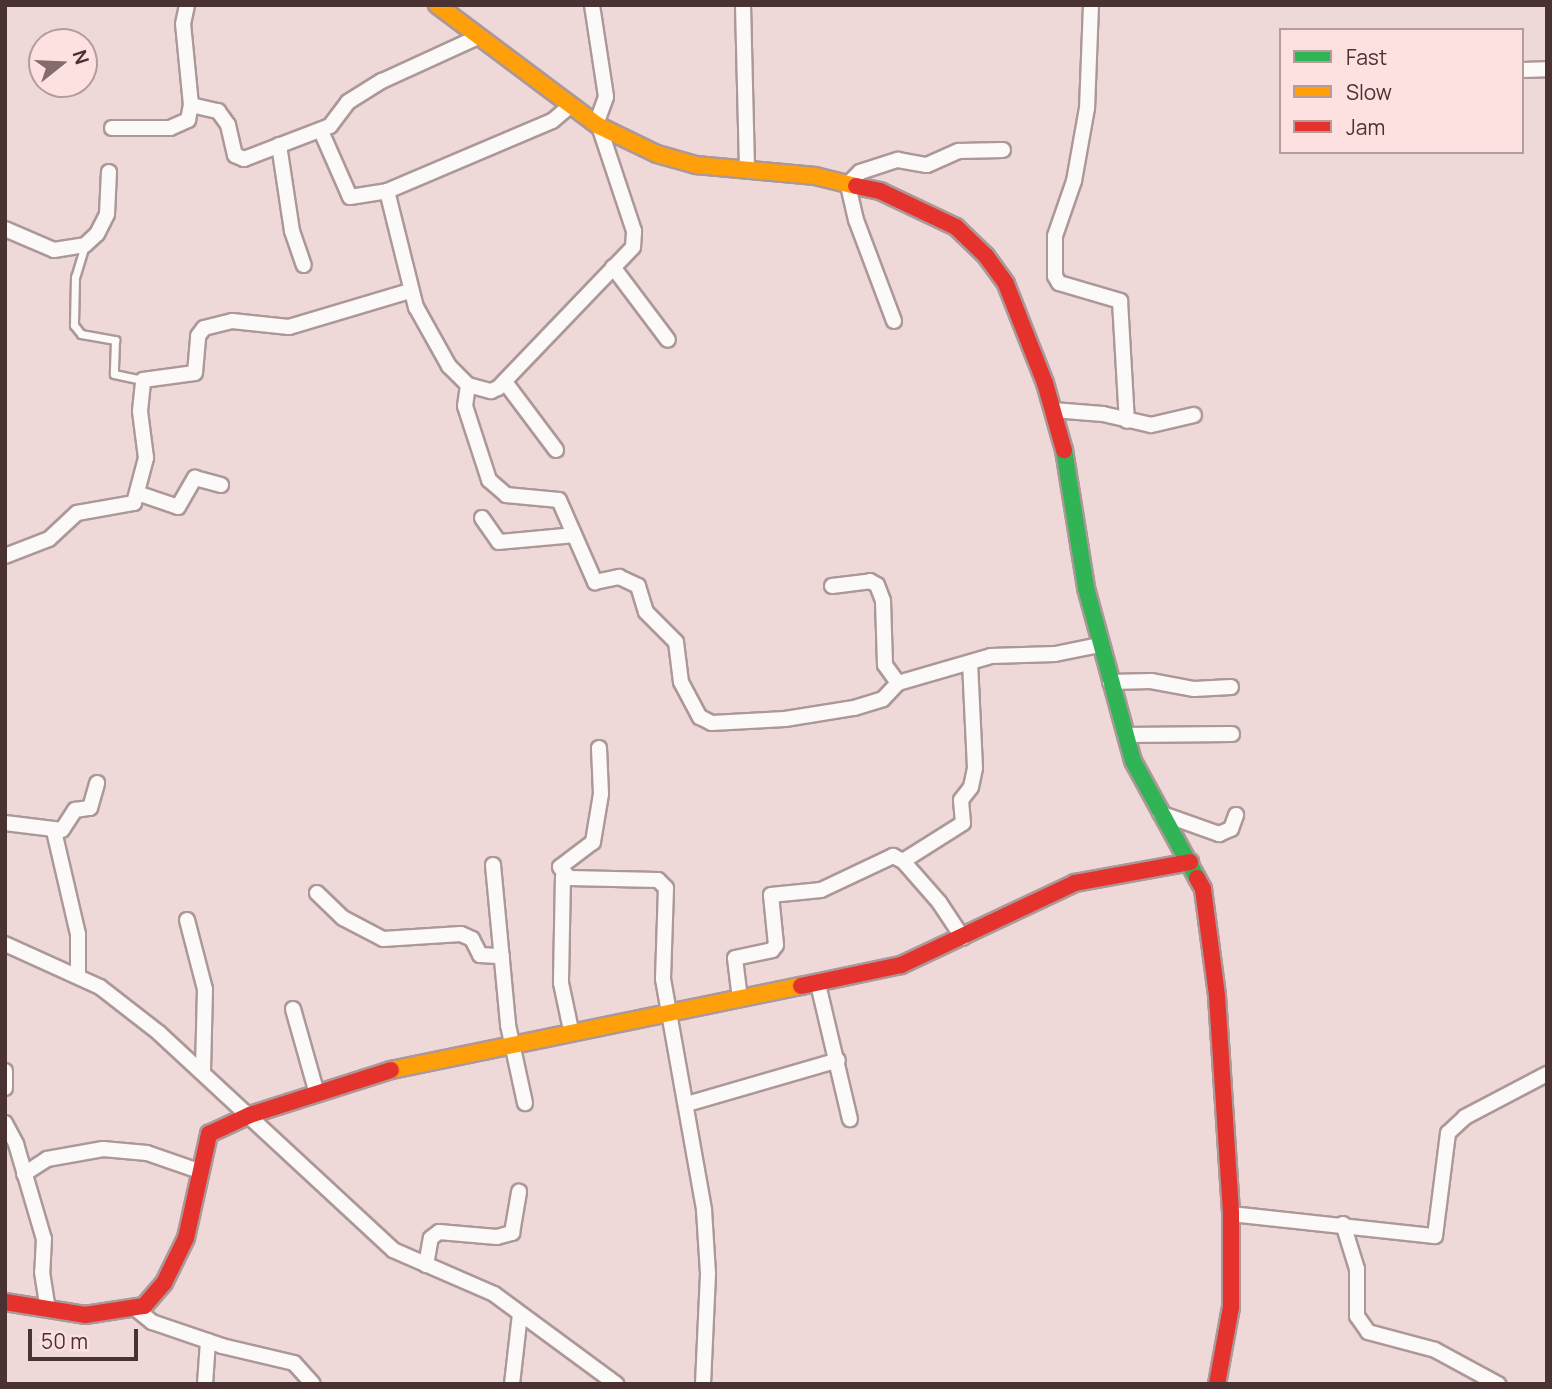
<!DOCTYPE html>
<html>
<head>
<meta charset="utf-8">
<style>
  body { margin:0 }
  #map { position:relative; width:1552px; height:1389px; overflow:hidden; background:#eed8d8; font-family:Manrope,sans-serif }
  div>[style] { position:absolute }
  [style*='--x'] { left:calc(var(--x)*1px); top:calc(var(--y)*1px); width:calc(var(--w)*1px); rotate:calc(var(--a)*1deg) }
  .roads { filter:drop-shadow(2px 0 #ac9898) drop-shadow(-2px 0 #ac9898) drop-shadow(0 2px #ac9898) drop-shadow(0 -2px #ac9898) }
  .lane>* { height:7px; margin:-3.5px; padding:0 3.5px; transform-origin:3.5px; border-radius:3.5px; background:#fcf9f9 }
  .street>* { height:14px; margin:-7px; padding:0 7px; transform-origin:7px; border-radius:7px; background:#fcf9f9 }
  .fast>* { height:16px; margin:-8px; padding:0 8px; transform-origin:8px; border-radius:8px; background:#30b455 }
  .slow>* { height:16px; margin:-8px; padding:0 8px; transform-origin:8px; border-radius:8px; background:#ff9f0a }
  .jam>* { height:16px; margin:-8px; padding:0 8px; transform-origin:8px; border-radius:8px; background:#e5322d }
  span { translate:-50% -50%; white-space:nowrap; text-align:center; line-height:1.15; -webkit-text-stroke:7px #fce1e0; paint-order:stroke }
  .frame { position:absolute; inset:0; border:7px solid #4b3232; pointer-events:none }
  .legend { position:absolute; left:1279px; top:28px; width:245px; height:126px; box-sizing:border-box; background:#fce1e0; border:2px solid #b59b9a; margin:0; padding:9px 12px; list-style:none; font-size:21px; color:#4b3232 }
  .legend li { display:flex; align-items:center; gap:14px; height:35px }
  .legend b { width:35px; border:2px solid #b59b9a }
  .north { position:absolute; left:28px; top:28px; width:70px; height:70px; box-sizing:border-box; background:#fce1e0; border:2px solid #b59b9a; border-radius:50%; rotate:72deg; font-size:19px; font-weight:700; line-height:28px; text-align:center; color:#4b3232 }
  .north::after { content:''; display:block; margin:auto; width:24px; height:32px; background:#846c6c; clip-path:polygon(50% 0,100% 100%,50% 72%,0 100%) }
  .scale { position:absolute; left:28px; top:1329px; width:110px; height:32px; box-sizing:border-box; border:4px solid #4b3232; border-top:0; padding-left:9px; font-size:21px; line-height:24px; white-space:nowrap; color:#4b3232; -webkit-text-stroke:5px #fce1e0; paint-order:stroke }
</style>
</head>
<body>
<div id="map">
  <div class="roads">
    <div class="lane">
      <div style="--x:85;--y:245;--w:34;--a:107"></div>
      <div style="--x:75;--y:277;--w:48;--a:91.2"></div>
      <div style="--x:74;--y:325;--w:11;--a:52"></div>
      <div style="--x:81;--y:334;--w:35;--a:10"></div>
      <div style="--x:115;--y:340;--w:34;--a:92"></div>
      <div style="--x:114;--y:374;--w:30;--a:12"></div>
    </div>
    <div class="street">
      <div style="--x:592;--y:5;--w:93;--a:81.3"></div>
      <div style="--x:606;--y:97;--w:29;--a:110"></div>
      <div style="--x:743;--y:5;--w:165;--a:88.6"></div>
      <div style="--x:1091;--y:5;--w:103;--a:92.2"></div>
      <div style="--x:1087;--y:108;--w:74;--a:100.1"></div>
      <div style="--x:1074;--y:181;--w:58;--a:109.1"></div>
      <div style="--x:1055;--y:236;--w:40;--a:90"></div>
      <div style="--x:1055;--y:276;--w:8;--a:60"></div>
      <div style="--x:1059;--y:283;--w:64;--a:16.4"></div>
      <div style="--x:1120;--y:301;--w:120;--a:86.7"></div>
      <div style="--x:1522;--y:70;--w:25;--a:-2"></div>
      <div style="--x:191;--y:105;--w:28;--a:13"></div>
      <div style="--x:218;--y:111;--w:17;--a:54"></div>
      <div style="--x:228;--y:125;--w:31;--a:77"></div>
      <div style="--x:235;--y:155;--w:10;--a:24"></div>
      <div style="--x:244;--y:159;--w:92;--a:-21"></div>
      <div style="--x:330;--y:126;--w:30;--a:-53"></div>
      <div style="--x:348;--y:102;--w:40;--a:-32"></div>
      <div style="--x:382;--y:81;--w:106;--a:-24.6"></div>
      <div style="--x:570;--y:106;--w:23;--a:140"></div>
      <div style="--x:552;--y:121;--w:179;--a:157"></div>
      <div style="--x:387;--y:191;--w:120;--a:76"></div>
      <div style="--x:416;--y:307;--w:68;--a:60.8"></div>
      <div style="--x:449;--y:366;--w:27;--a:45"></div>
      <div style="--x:468;--y:385;--w:24;--a:15"></div>
      <div style="--x:491;--y:391;--w:8;--a:-23"></div>
      <div style="--x:498;--y:388;--w:195;--a:-46.2"></div>
      <div style="--x:633;--y:247;--w:16;--a:-86"></div>
      <div style="--x:634;--y:231;--w:111;--a:-108.4"></div>
      <div style="--x:112;--y:128;--w:58;--a:0"></div>
      <div style="--x:170;--y:128;--w:20;--a:-24"></div>
      <div style="--x:188;--y:120;--w:15;--a:-79"></div>
      <div style="--x:191;--y:105;--w:81;--a:-95.6"></div>
      <div style="--x:183;--y:24;--w:19;--a:-78"></div>
      <div style="--x:321;--y:131;--w:72;--a:66.3"></div>
      <div style="--x:350;--y:197;--w:37;--a:-9"></div>
      <div style="--x:279;--y:145;--w:87;--a:81.4"></div>
      <div style="--x:292;--y:231;--w:36;--a:71"></div>
      <div style="--x:5;--y:229;--w:53;--a:23.2"></div>
      <div style="--x:54;--y:250;--w:31;--a:-9"></div>
      <div style="--x:85;--y:245;--w:16;--a:-43"></div>
      <div style="--x:97;--y:234;--w:22;--a:-63"></div>
      <div style="--x:107;--y:214;--w:42;--a:-87.3"></div>
      <div style="--x:613;--y:267;--w:91;--a:53"></div>
      <div style="--x:894;--y:321;--w:108;--a:-110.6"></div>
      <div style="--x:856;--y:220;--w:37;--a:-103"></div>
      <div style="--x:848;--y:184;--w:17;--a:-45"></div>
      <div style="--x:860;--y:172;--w:40;--a:-18"></div>
      <div style="--x:898;--y:160;--w:29;--a:10"></div>
      <div style="--x:927;--y:165;--w:35;--a:-24"></div>
      <div style="--x:959;--y:151;--w:44;--a:-1.3"></div>
      <div style="--x:505;--y:382;--w:85;--a:53.1"></div>
      <div style="--x:468;--y:385;--w:21;--a:98"></div>
      <div style="--x:465;--y:406;--w:78;--a:72"></div>
      <div style="--x:489;--y:480;--w:23;--a:41"></div>
      <div style="--x:506;--y:495;--w:53;--a:5.4"></div>
      <div style="--x:559;--y:500;--w:90;--a:66.3"></div>
      <div style="--x:595;--y:582;--w:25;--a:-12"></div>
      <div style="--x:619;--y:577;--w:21;--a:25"></div>
      <div style="--x:638;--y:586;--w:27;--a:73"></div>
      <div style="--x:646;--y:612;--w:42;--a:45"></div>
      <div style="--x:676;--y:642;--w:40;--a:82.9"></div>
      <div style="--x:681;--y:682;--w:40;--a:62"></div>
      <div style="--x:700;--y:717;--w:13;--a:27"></div>
      <div style="--x:712;--y:723;--w:73;--a:-3.1"></div>
      <div style="--x:785;--y:719;--w:70;--a:-9.1"></div>
      <div style="--x:854;--y:708;--w:30;--a:-17"></div>
      <div style="--x:883;--y:699;--w:22;--a:-47"></div>
      <div style="--x:1053;--y:410;--w:50;--a:4.6"></div>
      <div style="--x:1103;--y:414;--w:49;--a:12.9"></div>
      <div style="--x:1151;--y:425;--w:44;--a:-13.1"></div>
      <div style="--x:140;--y:494;--w:40;--a:18.9"></div>
      <div style="--x:178;--y:507;--w:34;--a:-60"></div>
      <div style="--x:195;--y:478;--w:27;--a:15"></div>
      <div style="--x:482;--y:518;--w:29;--a:55"></div>
      <div style="--x:499;--y:542;--w:75;--a:-5.3"></div>
      <div style="--x:5;--y:556;--w:47;--a:-21.1"></div>
      <div style="--x:49;--y:539;--w:38;--a:-43"></div>
      <div style="--x:77;--y:513;--w:58;--a:-10"></div>
      <div style="--x:134;--y:503;--w:47;--a:-75.1"></div>
      <div style="--x:146;--y:458;--w:47;--a:-97.3"></div>
      <div style="--x:140;--y:411;--w:31;--a:-84"></div>
      <div style="--x:143;--y:380;--w:52;--a:-7.7"></div>
      <div style="--x:195;--y:373;--w:37;--a:-85"></div>
      <div style="--x:198;--y:336;--w:10;--a:-53"></div>
      <div style="--x:204;--y:328;--w:29;--a:-14"></div>
      <div style="--x:232;--y:321;--w:57;--a:6"></div>
      <div style="--x:289;--y:327;--w:126;--a:-16.6"></div>
      <div style="--x:832;--y:586;--w:38;--a:-7"></div>
      <div style="--x:870;--y:581;--w:8;--a:30"></div>
      <div style="--x:877;--y:585;--w:17;--a:69"></div>
      <div style="--x:883;--y:601;--w:64;--a:88.2"></div>
      <div style="--x:885;--y:665;--w:22;--a:54"></div>
      <div style="--x:898;--y:683;--w:97;--a:-16.2"></div>
      <div style="--x:991;--y:656;--w:64;--a:-1.8"></div>
      <div style="--x:1055;--y:654;--w:46;--a:-11.3"></div>
      <div style="--x:1110;--y:682;--w:41;--a:-1.4"></div>
      <div style="--x:1151;--y:681;--w:44;--a:10.5"></div>
      <div style="--x:1194;--y:689;--w:37;--a:-3"></div>
      <div style="--x:1125;--y:735;--w:107;--a:-0.5"></div>
      <div style="--x:599;--y:748;--w:46;--a:87.5"></div>
      <div style="--x:601;--y:794;--w:49;--a:99.5"></div>
      <div style="--x:593;--y:842;--w:41;--a:142.9"></div>
      <div style="--x:560;--y:867;--w:14;--a:51"></div>
      <div style="--x:569;--y:878;--w:89;--a:1.3"></div>
      <div style="--x:658;--y:880;--w:11;--a:45"></div>
      <div style="--x:666;--y:888;--w:91;--a:91.9"></div>
      <div style="--x:663;--y:979;--w:235;--a:79.9"></div>
      <div style="--x:704;--y:1210;--w:64;--a:86.4"></div>
      <div style="--x:708;--y:1274;--w:110;--a:92.6"></div>
      <div style="--x:1160;--y:813;--w:63;--a:19.6"></div>
      <div style="--x:1219;--y:834;--w:13;--a:-23"></div>
      <div style="--x:1231;--y:829;--w:15;--a:-70"></div>
      <div style="--x:5;--y:823;--w:57;--a:7"></div>
      <div style="--x:62;--y:830;--w:24;--a:-57"></div>
      <div style="--x:75;--y:810;--w:15;--a:-8"></div>
      <div style="--x:90;--y:808;--w:26;--a:-74"></div>
      <div style="--x:54;--y:831;--w:106;--a:76.9"></div>
      <div style="--x:78;--y:934;--w:42;--a:90"></div>
      <div style="--x:903;--y:861;--w:71;--a:-32.3"></div>
      <div style="--x:963;--y:823;--w:23;--a:-95"></div>
      <div style="--x:961;--y:800;--w:16;--a:-52"></div>
      <div style="--x:971;--y:787;--w:19;--a:-78"></div>
      <div style="--x:975;--y:768;--w:105;--a:-92.7"></div>
      <div style="--x:493;--y:865;--w:161;--a:84.6"></div>
      <div style="--x:508;--y:1025;--w:80;--a:77.7"></div>
      <div style="--x:563;--y:876;--w:107;--a:91.1"></div>
      <div style="--x:561;--y:983;--w:48;--a:78"></div>
      <div style="--x:317;--y:893;--w:36;--a:44"></div>
      <div style="--x:343;--y:918;--w:45;--a:27.7"></div>
      <div style="--x:383;--y:939;--w:78;--a:-3.7"></div>
      <div style="--x:461;--y:934;--w:12;--a:24"></div>
      <div style="--x:472;--y:939;--w:18;--a:63"></div>
      <div style="--x:480;--y:955;--w:22;--a:3"></div>
      <div style="--x:187;--y:920;--w:71;--a:75.4"></div>
      <div style="--x:205;--y:989;--w:82;--a:91.4"></div>
      <div style="--x:5;--y:944;--w:104;--a:24.4"></div>
      <div style="--x:100;--y:987;--w:75;--a:37.9"></div>
      <div style="--x:159;--y:1033;--w:319;--a:42.8"></div>
      <div style="--x:393;--y:1250;--w:110;--a:23.5"></div>
      <div style="--x:494;--y:1294;--w:152;--a:36.4"></div>
      <div style="--x:818;--y:984;--w:139;--a:76.7"></div>
      <div style="--x:740;--y:999;--w:41;--a:-97"></div>
      <div style="--x:735;--y:958;--w:38;--a:-12"></div>
      <div style="--x:772;--y:950;--w:6;--a:-51"></div>
      <div style="--x:776;--y:945;--w:50;--a:-95.7"></div>
      <div style="--x:771;--y:895;--w:50;--a:-5.7"></div>
      <div style="--x:821;--y:890;--w:80;--a:-25.3"></div>
      <div style="--x:893;--y:856;--w:11;--a:27"></div>
      <div style="--x:903;--y:861;--w:55;--a:48.7"></div>
      <div style="--x:939;--y:902;--w:43;--a:56.3"></div>
      <div style="--x:293;--y:1009;--w:88;--a:74.2"></div>
      <div style="--x:5;--y:1071;--w:17;--a:90"></div>
      <div style="--x:687;--y:1104;--w:157;--a:-16.2"></div>
      <div style="--x:5;--y:1123;--w:24;--a:62"></div>
      <div style="--x:16;--y:1144;--w:99;--a:73.6"></div>
      <div style="--x:44;--y:1239;--w:33;--a:93"></div>
      <div style="--x:42;--y:1272;--w:37;--a:81"></div>
      <div style="--x:24;--y:1174;--w:27;--a:-33"></div>
      <div style="--x:47;--y:1159;--w:57;--a:-10.1"></div>
      <div style="--x:103;--y:1149;--w:44;--a:5.2"></div>
      <div style="--x:147;--y:1153;--w:55;--a:19.1"></div>
      <div style="--x:1231;--y:1214;--w:205;--a:6.2"></div>
      <div style="--x:1435;--y:1236;--w:104;--a:-82.8"></div>
      <div style="--x:1448;--y:1133;--w:23;--a:-43"></div>
      <div style="--x:1465;--y:1117;--w:93;--a:-27.7"></div>
      <div style="--x:1343;--y:1224;--w:47;--a:72.7"></div>
      <div style="--x:1357;--y:1269;--w:47;--a:90"></div>
      <div style="--x:1357;--y:1316;--w:19;--a:55"></div>
      <div style="--x:1368;--y:1332;--w:69;--a:15"></div>
      <div style="--x:1435;--y:1350;--w:72;--a:28.4"></div>
      <div style="--x:426;--y:1265;--w:27;--a:-80"></div>
      <div style="--x:431;--y:1238;--w:10;--a:-37"></div>
      <div style="--x:439;--y:1232;--w:58;--a:4.9"></div>
      <div style="--x:497;--y:1237;--w:16;--a:-15"></div>
      <div style="--x:512;--y:1233;--w:42;--a:-80.3"></div>
      <div style="--x:136;--y:1309;--w:21;--a:39"></div>
      <div style="--x:152;--y:1322;--w:74;--a:18.9"></div>
      <div style="--x:222;--y:1346;--w:74;--a:13.3"></div>
      <div style="--x:294;--y:1363;--w:28;--a:48"></div>
      <div style="--x:205;--y:1384;--w:43;--a:-86"></div>
      <div style="--x:512;--y:1384;--w:70;--a:-83.5"></div>
    </div>
    <div class="fast">
      <div style="--x:1064;--y:450;--w:140;--a:80.9"></div>
      <div style="--x:1086;--y:588;--w:179;--a:74.8"></div>
      <div style="--x:1133;--y:761;--w:133;--a:61.3"></div>
    </div>
    <div class="slow">
      <div style="--x:437;--y:5;--w:202;--a:36.8"></div>
      <div style="--x:599;--y:126;--w:64;--a:25.8"></div>
      <div style="--x:657;--y:154;--w:41;--a:15.8"></div>
      <div style="--x:696;--y:165;--w:120;--a:5.3"></div>
      <div style="--x:815;--y:176;--w:42;--a:13.7"></div>
      <div style="--x:391;--y:1070;--w:419;--a:-11.6"></div>
    </div>
    <div class="jam">
      <div style="--x:856;--y:186;--w:25;--a:12"></div>
      <div style="--x:880;--y:191;--w:84;--a:25.3"></div>
      <div style="--x:956;--y:227;--w:42;--a:44"></div>
      <div style="--x:986;--y:256;--w:34;--a:54"></div>
      <div style="--x:1006;--y:284;--w:106;--a:68.5"></div>
      <div style="--x:1045;--y:383;--w:70;--a:74.2"></div>
      <div style="--x:1197;--y:878;--w:13;--a:61"></div>
      <div style="--x:1203;--y:889;--w:108;--a:82.5"></div>
      <div style="--x:1217;--y:996;--w:218;--a:86.3"></div>
      <div style="--x:1231;--y:1214;--w:93;--a:90"></div>
      <div style="--x:1231;--y:1307;--w:78;--a:100.3"></div>
      <div style="--x:801;--y:986;--w:102;--a:-11.9"></div>
      <div style="--x:901;--y:965;--w:192;--a:-25.2"></div>
      <div style="--x:1075;--y:883;--w:117;--a:-10.3"></div>
      <div style="--x:5;--y:1302;--w:81;--a:9.2"></div>
      <div style="--x:85;--y:1315;--w:60;--a:-8.7"></div>
      <div style="--x:144;--y:1306;--w:30;--a:-49"></div>
      <div style="--x:164;--y:1283;--w:50;--a:-63.9"></div>
      <div style="--x:186;--y:1238;--w:107;--a:-77.5"></div>
      <div style="--x:209;--y:1134;--w:45;--a:-24.9"></div>
      <div style="--x:250;--y:1115;--w:148;--a:-17.7"></div>
    </div>
  </div>
  <div class="frame"></div>
  <ul class="legend">
  <li><b style="height:9px;background:#30b455"></b>Fast</li>
  <li><b style="height:9px;background:#ff9f0a"></b>Slow</li>
  <li><b style="height:9px;background:#e5322d"></b>Jam</li>
  </ul>
  <div class="north">N</div>
  <div class="scale">50 m</div>
</div>
</body>
</html>
